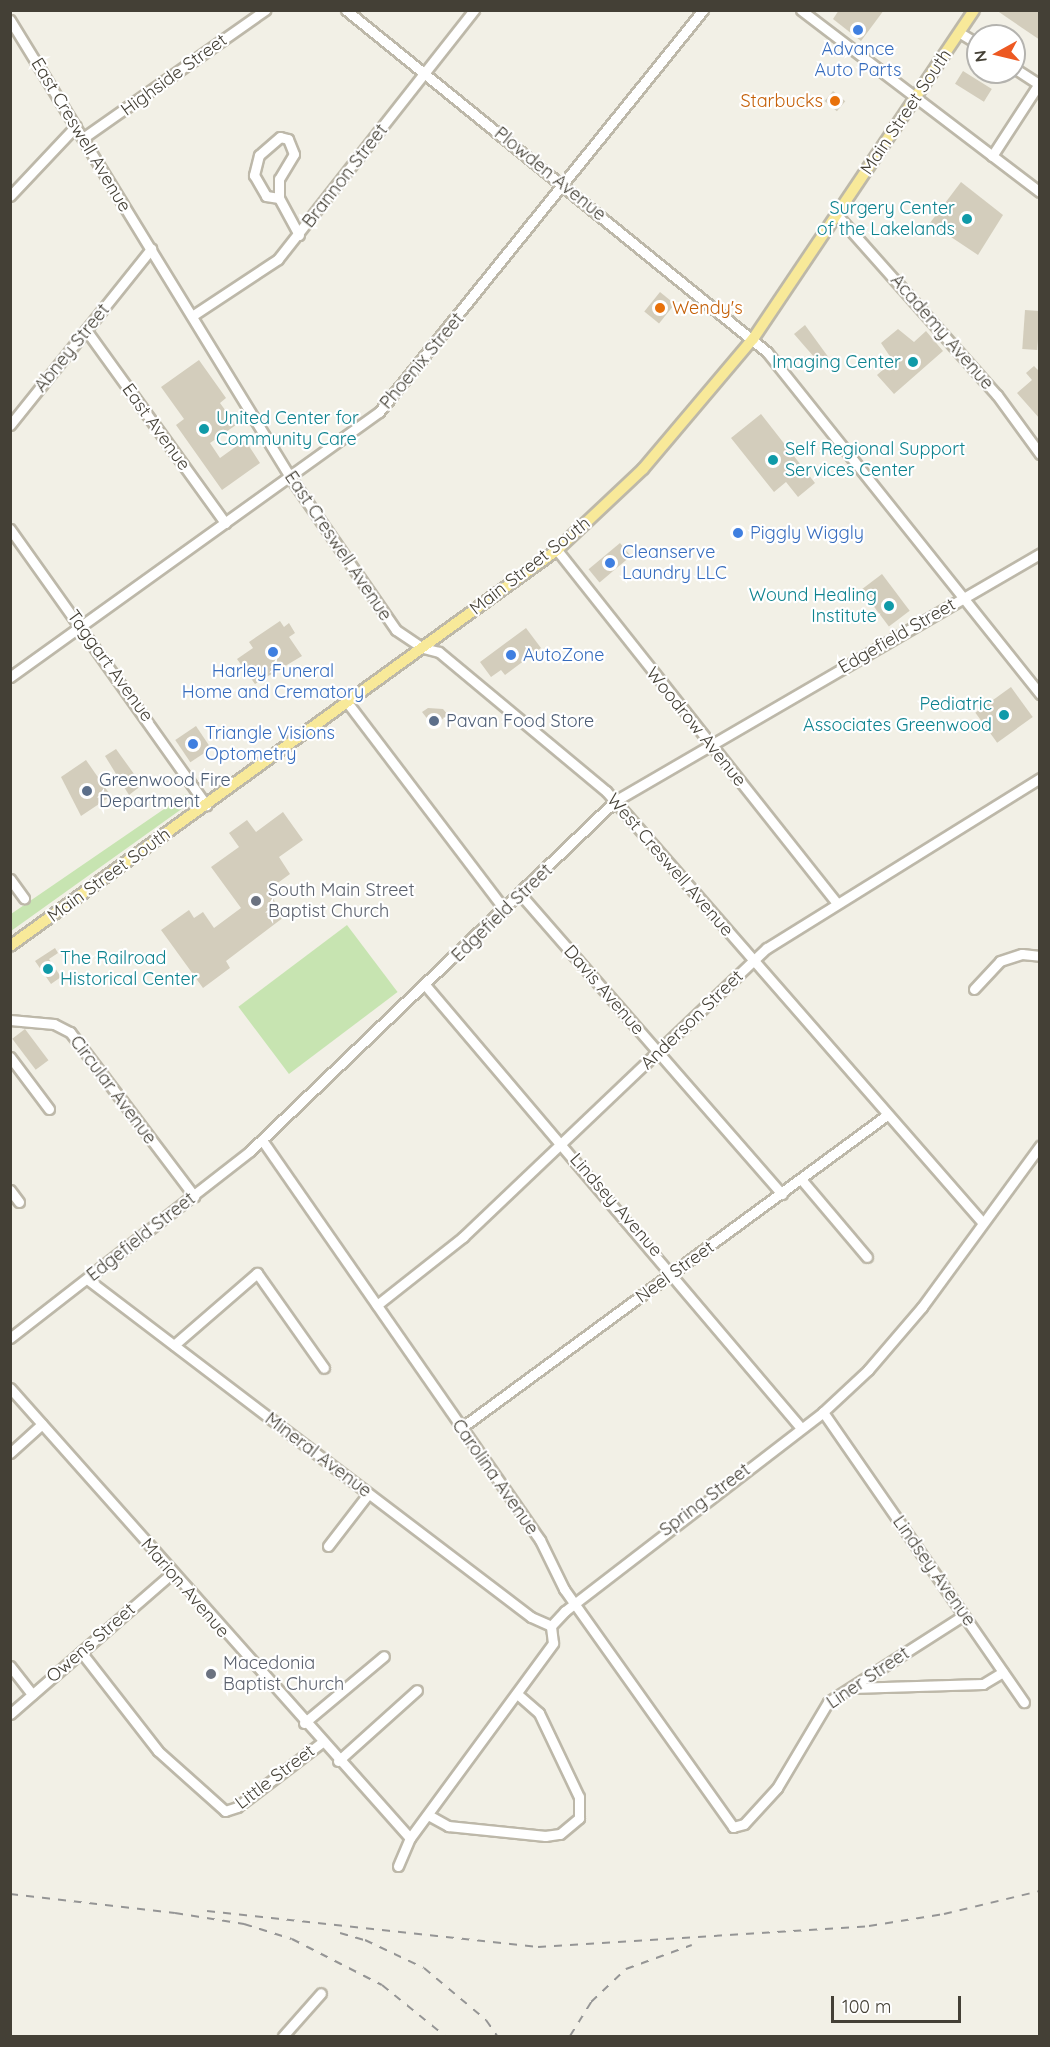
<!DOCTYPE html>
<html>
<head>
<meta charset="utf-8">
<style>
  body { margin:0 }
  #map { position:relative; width:1050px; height:2047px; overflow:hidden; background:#f2f0e6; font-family:Quicksand,sans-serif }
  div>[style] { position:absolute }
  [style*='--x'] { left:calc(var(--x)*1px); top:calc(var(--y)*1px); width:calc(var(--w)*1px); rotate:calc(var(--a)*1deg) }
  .green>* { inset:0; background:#c7e4b1; transform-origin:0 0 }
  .building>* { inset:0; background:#d3cdbc; transform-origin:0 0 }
  .roads { filter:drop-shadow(2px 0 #bdb8a9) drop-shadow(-2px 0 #bdb8a9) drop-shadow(0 2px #bdb8a9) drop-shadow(0 -2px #bdb8a9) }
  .minor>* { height:9px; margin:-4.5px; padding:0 4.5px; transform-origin:4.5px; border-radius:4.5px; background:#fff }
  .major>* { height:10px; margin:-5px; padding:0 5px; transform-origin:5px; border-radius:5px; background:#f8e999 }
  .rail>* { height:2px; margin-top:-1px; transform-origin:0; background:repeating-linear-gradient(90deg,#959595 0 8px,transparent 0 16px) }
  .dots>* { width:16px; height:16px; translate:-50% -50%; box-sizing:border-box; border:3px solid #fff; border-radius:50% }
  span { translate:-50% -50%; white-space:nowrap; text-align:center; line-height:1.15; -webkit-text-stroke:4.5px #fff; paint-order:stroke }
  .shop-label { font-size:18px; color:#366cbe }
  .left { translate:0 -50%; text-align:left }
  .street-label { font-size:18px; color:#444036 }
  .food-label { font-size:18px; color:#c56008 }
  .right { translate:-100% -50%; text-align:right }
  .culture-label { font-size:18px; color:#0d838f }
  .service-label { font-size:18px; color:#4e5e75 }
  .worship-label { font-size:18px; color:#5b616d }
  .frame { position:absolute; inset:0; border:12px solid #444036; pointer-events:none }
  .north { position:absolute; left:966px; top:24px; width:60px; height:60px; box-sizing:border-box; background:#fff; border:2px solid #b4b3af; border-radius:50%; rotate:262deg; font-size:16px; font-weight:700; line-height:24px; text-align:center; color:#444036 }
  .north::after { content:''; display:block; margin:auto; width:21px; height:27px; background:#ed5922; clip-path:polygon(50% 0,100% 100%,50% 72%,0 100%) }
  .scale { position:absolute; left:831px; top:1996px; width:130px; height:27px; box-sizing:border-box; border:3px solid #444036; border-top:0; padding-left:8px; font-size:18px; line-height:21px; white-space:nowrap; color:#444036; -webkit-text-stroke:4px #fff; paint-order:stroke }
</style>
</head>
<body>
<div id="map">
  <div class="green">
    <div style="clip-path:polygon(186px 794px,190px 803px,11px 931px,11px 914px)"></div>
    <div style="left:347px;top:925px;width:84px;height:136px;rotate:53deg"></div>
  </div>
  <div class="building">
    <div style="clip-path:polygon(839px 10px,884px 10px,861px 41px,833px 19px)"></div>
    <div style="clip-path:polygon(996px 10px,1040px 10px,1040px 40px)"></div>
    <div style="left:963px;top:71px;width:34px;height:15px;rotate:32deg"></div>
    <div style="left:833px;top:91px;width:16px;height:13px;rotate:40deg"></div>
    <div style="clip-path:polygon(961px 182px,1003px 215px,978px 255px,930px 223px)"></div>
    <div style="left:660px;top:292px;width:19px;height:25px;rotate:39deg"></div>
    <div style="left:1025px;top:310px;width:15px;height:39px;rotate:4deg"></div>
    <div style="clip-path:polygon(805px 325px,829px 358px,821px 365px,794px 334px)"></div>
    <div style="clip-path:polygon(898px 329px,914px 342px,926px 331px,943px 351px,894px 394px,877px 375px,893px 361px,881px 343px)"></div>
    <div style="clip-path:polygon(199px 360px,226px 398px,220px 403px,236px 425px,210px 443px,220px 458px,245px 440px,260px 463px,222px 490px,176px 425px,184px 419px,161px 387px)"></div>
    <div style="clip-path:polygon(1034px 366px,1040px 372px,1040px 419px,1017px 393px,1032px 380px,1026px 373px)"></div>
    <div style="clip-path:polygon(761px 414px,815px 483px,798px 497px,786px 482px,774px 492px,731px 438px)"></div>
    <div style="left:620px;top:543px;width:17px;height:41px;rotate:50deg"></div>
    <div style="left:882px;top:574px;width:46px;height:26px;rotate:53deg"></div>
    <div style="clip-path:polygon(280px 621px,284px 627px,289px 623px,295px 633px,289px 637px,302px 656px,255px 684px,237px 659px,253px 648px,249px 642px)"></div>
    <div style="clip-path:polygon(526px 628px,541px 648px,505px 675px,501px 670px,491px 677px,480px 662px)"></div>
    <div style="left:1011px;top:687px;width:37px;height:44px;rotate:54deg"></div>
    <div style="clip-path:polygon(428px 708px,443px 709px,448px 715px,433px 726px,422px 712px)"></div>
    <div style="left:196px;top:726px;width:27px;height:25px;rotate:56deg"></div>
    <div style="clip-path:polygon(116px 749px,142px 785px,129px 795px,105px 756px)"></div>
    <div style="clip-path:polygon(86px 760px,111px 796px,81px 816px,61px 777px)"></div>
    <div style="clip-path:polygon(283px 812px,303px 840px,279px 857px,290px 874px,268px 890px,284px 917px,226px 961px,230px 968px,203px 988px,161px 930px,189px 910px,194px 918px,203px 912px,214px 928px,241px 908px,211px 867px,239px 847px,229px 833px,247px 820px,256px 832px)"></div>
    <div style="clip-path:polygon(55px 948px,58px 953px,49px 959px,61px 977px,51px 984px,35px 961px)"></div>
    <div style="left:25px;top:1029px;width:39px;height:16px;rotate:53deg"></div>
  </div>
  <div class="roads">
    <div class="minor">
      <div style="--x:346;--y:10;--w:542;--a:39.09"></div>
      <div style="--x:767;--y:352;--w:438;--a:51.4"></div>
      <div style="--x:801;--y:10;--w:300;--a:37.3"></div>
      <div style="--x:10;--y:20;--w:536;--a:58.5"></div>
      <div style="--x:290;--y:477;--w:186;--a:55.3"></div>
      <div style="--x:396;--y:630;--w:32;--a:34"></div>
      <div style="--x:423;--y:648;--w:16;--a:14"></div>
      <div style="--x:439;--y:652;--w:217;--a:39.8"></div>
      <div style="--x:606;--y:791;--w:573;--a:48.89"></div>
      <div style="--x:960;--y:33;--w:21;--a:31"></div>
      <div style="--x:1014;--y:68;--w:31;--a:33"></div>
      <div style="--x:83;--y:138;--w:223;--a:-35.1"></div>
      <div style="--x:992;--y:156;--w:88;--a:-57"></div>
      <div style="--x:10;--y:196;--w:96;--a:-46.7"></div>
      <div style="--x:279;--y:198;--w:19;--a:-90"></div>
      <div style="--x:279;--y:179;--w:29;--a:-59"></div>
      <div style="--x:294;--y:154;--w:16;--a:-112"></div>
      <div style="--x:288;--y:139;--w:8;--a:-166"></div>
      <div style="--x:280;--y:137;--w:28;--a:139"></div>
      <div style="--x:259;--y:155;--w:21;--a:104"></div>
      <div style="--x:254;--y:175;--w:24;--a:60"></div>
      <div style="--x:266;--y:196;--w:13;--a:9"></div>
      <div style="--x:279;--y:198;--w:42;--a:61.6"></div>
      <div style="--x:837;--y:215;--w:241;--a:48.4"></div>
      <div style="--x:997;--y:395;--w:73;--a:53.9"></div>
      <div style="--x:192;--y:316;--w:103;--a:-33.5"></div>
      <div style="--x:278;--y:259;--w:317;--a:-51.8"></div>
      <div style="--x:86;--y:330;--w:238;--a:54.2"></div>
      <div style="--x:10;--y:425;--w:226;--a:-51.3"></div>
      <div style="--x:10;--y:529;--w:339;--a:54.6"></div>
      <div style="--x:557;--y:550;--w:451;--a:51.6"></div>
      <div style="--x:10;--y:677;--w:454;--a:-35.7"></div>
      <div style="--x:379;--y:412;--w:516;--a:-51.13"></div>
      <div style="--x:347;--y:702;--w:261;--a:52.8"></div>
      <div style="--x:10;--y:879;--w:24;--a:54"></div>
      <div style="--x:521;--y:895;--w:397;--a:48.9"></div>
      <div style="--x:426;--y:986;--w:580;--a:49.69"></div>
      <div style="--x:974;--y:989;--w:38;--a:-47"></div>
      <div style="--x:1000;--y:961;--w:23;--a:-18"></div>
      <div style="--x:1022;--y:954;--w:18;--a:6"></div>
      <div style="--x:10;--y:1020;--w:44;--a:5.2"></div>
      <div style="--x:54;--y:1024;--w:18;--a:27"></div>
      <div style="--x:70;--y:1032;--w:206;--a:52.9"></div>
      <div style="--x:10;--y:1057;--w:65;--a:53.1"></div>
      <div style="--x:262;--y:1140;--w:487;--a:55.2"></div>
      <div style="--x:540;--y:1540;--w:55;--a:63.9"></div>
      <div style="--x:564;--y:1589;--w:292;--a:54.6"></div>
      <div style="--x:733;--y:1827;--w:11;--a:-15"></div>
      <div style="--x:744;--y:1824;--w:49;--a:-47.5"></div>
      <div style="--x:777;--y:1788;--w:100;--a:-59.3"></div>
      <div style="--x:828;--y:1702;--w:161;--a:-32.6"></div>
      <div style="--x:801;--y:1179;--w:102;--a:49.8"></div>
      <div style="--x:10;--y:1190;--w:15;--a:53"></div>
      <div style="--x:87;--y:1279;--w:558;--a:37.28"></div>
      <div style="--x:531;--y:1617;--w:22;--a:24"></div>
      <div style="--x:377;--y:1305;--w:110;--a:-38.3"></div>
      <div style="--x:463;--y:1237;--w:419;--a:-43.6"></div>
      <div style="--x:767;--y:948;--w:322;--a:-31.9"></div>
      <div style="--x:10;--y:1338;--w:304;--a:-37.9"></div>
      <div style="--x:250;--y:1151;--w:506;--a:-43.8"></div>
      <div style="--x:615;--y:801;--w:492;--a:-30.2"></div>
      <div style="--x:174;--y:1345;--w:110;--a:-40.9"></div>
      <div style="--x:257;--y:1273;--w:116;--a:54.8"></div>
      <div style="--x:10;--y:1388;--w:602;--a:48.37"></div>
      <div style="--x:823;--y:1412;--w:353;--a:55.3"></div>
      <div style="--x:461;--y:1428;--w:529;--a:-36.31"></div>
      <div style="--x:10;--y:1453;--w:43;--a:-42.2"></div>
      <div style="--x:328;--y:1546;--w:66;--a:-52.4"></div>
      <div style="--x:81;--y:1652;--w:125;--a:52.1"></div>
      <div style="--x:158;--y:1751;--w:90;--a:41.8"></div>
      <div style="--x:225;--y:1811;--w:13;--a:-18"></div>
      <div style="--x:237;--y:1807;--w:106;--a:-37.3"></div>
      <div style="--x:10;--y:1666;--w:36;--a:52"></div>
      <div style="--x:851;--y:1688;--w:132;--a:-1.7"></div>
      <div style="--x:983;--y:1684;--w:23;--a:-31"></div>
      <div style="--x:10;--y:1714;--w:215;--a:-41"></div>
      <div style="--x:304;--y:1723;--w:104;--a:-39.9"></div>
      <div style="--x:338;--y:1761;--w:106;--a:-41.9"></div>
      <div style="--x:430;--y:1816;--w:21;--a:29"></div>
      <div style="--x:448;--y:1826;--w:98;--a:5.9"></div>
      <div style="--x:545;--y:1836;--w:15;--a:-8"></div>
      <div style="--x:560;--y:1834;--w:25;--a:-40"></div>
      <div style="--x:579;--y:1818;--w:21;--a:-90"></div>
      <div style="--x:579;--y:1797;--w:93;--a:-115.5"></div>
      <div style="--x:539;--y:1713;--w:29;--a:-139"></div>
      <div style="--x:398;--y:1866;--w:30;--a:-67"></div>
      <div style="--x:410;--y:1838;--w:242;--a:-53.7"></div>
      <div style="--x:553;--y:1643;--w:17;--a:-97"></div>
      <div style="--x:551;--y:1626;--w:21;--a:-47"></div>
      <div style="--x:565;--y:1611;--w:326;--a:-37.6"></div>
      <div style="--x:823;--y:1412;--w:62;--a:-43"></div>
      <div style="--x:868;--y:1370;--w:83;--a:-49.4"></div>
      <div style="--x:922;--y:1307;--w:200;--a:-53.8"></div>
      <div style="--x:283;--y:2036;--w:57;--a:-48.5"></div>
    </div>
    <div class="major">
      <div style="--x:10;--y:946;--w:675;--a:-35.9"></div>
      <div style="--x:557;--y:550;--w:118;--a:-43.3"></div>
      <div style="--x:643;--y:469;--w:170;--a:-49.8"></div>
      <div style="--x:753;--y:339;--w:396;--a:-56.1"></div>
    </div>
  </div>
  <div class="rail">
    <div style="--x:10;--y:1894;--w:166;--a:6.6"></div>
    <div style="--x:175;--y:1913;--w:70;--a:9.1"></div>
    <div style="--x:244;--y:1924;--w:50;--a:17.4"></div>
    <div style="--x:292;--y:1939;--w:101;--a:27.1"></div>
    <div style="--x:382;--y:1985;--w:81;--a:39"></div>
    <div style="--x:207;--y:1911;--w:333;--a:6.2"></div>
    <div style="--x:538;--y:1947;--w:332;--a:-3.6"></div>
    <div style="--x:869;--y:1926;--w:76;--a:-9.1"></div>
    <div style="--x:944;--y:1914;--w:99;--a:-13.5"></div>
    <div style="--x:340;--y:1933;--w:26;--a:16"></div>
    <div style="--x:365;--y:1940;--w:65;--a:25.4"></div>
    <div style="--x:424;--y:1968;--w:81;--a:40"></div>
    <div style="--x:486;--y:2020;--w:19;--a:55"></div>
    <div style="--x:570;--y:2036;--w:40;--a:-58"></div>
    <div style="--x:591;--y:2002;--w:48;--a:-43.3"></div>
    <div style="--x:626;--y:1969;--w:70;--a:-20"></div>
  </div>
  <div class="dots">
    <div style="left:858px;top:30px;background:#3f7fe0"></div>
    <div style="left:835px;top:101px;background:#e8710a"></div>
    <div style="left:967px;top:219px;background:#0f9aa8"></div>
    <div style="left:660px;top:308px;background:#e8710a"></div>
    <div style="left:913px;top:362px;background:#0f9aa8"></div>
    <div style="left:204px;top:429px;background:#0f9aa8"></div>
    <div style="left:773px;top:460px;background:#0f9aa8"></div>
    <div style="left:738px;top:533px;background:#3f7fe0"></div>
    <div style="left:610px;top:563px;background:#3f7fe0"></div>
    <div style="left:889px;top:606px;background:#0f9aa8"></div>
    <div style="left:273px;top:652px;background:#3f7fe0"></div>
    <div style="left:511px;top:655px;background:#3f7fe0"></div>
    <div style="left:1004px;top:715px;background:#0f9aa8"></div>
    <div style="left:434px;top:721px;background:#5c6f8a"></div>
    <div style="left:193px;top:744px;background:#3f7fe0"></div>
    <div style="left:87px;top:791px;background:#5c6f8a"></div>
    <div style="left:256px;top:901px;background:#6b7280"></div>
    <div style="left:48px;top:969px;background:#0f9aa8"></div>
    <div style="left:211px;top:1674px;background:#6b7280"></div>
  </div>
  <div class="shop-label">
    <span style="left:858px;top:60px">Advance<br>Auto Parts</span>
    <span class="left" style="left:750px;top:533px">Piggly Wiggly</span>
    <span class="left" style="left:622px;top:563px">Cleanserve<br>Laundry LLC</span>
    <span class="left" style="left:523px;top:655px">AutoZone</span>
    <span style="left:273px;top:682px">Harley Funeral<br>Home and Crematory</span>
    <span class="left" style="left:205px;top:744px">Triangle Visions<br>Optometry</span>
  </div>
  <div class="street-label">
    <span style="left:174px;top:75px;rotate:-36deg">Highside Street</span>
    <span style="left:906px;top:112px;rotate:-56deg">Main Street South</span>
    <span style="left:81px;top:135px;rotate:59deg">East Creswell Avenue</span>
    <span style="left:550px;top:174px;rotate:39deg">Plowden Avenue</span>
    <span style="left:345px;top:176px;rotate:-52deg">Brannon Street</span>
    <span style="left:942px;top:332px;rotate:49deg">Academy Avenue</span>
    <span style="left:72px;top:348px;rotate:-51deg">Abney Street</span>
    <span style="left:422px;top:361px;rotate:-50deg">Phoenix Street</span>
    <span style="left:156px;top:427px;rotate:54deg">East Avenue</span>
    <span style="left:338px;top:546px;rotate:56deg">East Creswell Avenue</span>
    <span style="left:530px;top:566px;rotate:-38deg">Main Street South</span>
    <span style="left:897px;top:636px;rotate:-30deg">Edgefield Street</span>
    <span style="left:110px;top:666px;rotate:54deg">Taggart Avenue</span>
    <span style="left:696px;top:727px;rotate:51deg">Woodrow Avenue</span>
    <span style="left:670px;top:865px;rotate:49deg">West Creswell Avenue</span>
    <span style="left:109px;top:875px;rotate:-36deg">Main Street South</span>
    <span style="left:502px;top:913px;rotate:-44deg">Edgefield Street</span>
    <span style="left:604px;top:990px;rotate:49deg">Davis Avenue</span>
    <span style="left:692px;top:1020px;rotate:-44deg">Anderson Street</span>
    <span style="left:113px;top:1090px;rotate:53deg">Circular Avenue</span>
    <span style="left:616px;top:1205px;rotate:49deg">Lindsey Avenue</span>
    <span style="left:141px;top:1237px;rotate:-38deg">Edgefield Street</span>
    <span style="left:675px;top:1272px;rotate:-36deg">Neel Street</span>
    <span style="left:318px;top:1455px;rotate:37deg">Mineral Avenue</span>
    <span style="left:495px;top:1477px;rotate:55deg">Carolina Avenue</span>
    <span style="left:705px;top:1500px;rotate:-37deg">Spring Street</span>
    <span style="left:934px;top:1571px;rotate:55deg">Lindsey Avenue</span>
    <span style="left:185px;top:1588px;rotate:49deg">Marion Avenue</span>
    <span style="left:91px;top:1643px;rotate:-41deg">Owens Street</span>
    <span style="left:868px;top:1678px;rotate:-34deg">Liner Street</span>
    <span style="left:275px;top:1777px;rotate:-37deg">Little Street</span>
  </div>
  <div class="food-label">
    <span class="right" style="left:823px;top:101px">Starbucks</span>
    <span class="left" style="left:672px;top:308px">Wendy's</span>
  </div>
  <div class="culture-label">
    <span class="right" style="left:955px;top:219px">Surgery Center<br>of the Lakelands</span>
    <span class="right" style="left:901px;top:362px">Imaging Center</span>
    <span class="left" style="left:216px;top:429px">United Center for<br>Community Care</span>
    <span class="left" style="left:785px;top:460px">Self Regional Support<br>Services Center</span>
    <span class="right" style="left:877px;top:606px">Wound Healing<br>Institute</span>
    <span class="right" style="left:992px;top:715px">Pediatric<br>Associates Greenwood</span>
    <span class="left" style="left:60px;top:969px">The Railroad<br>Historical Center</span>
  </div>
  <div class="service-label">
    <span class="left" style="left:446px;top:721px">Pavan Food Store</span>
    <span class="left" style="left:99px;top:791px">Greenwood Fire<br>Department</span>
  </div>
  <div class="worship-label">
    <span class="left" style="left:268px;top:901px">South Main Street<br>Baptist Church</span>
    <span class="left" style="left:223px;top:1674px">Macedonia<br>Baptist Church</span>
  </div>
  <div class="frame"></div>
  <div class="north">N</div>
  <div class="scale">100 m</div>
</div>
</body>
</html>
